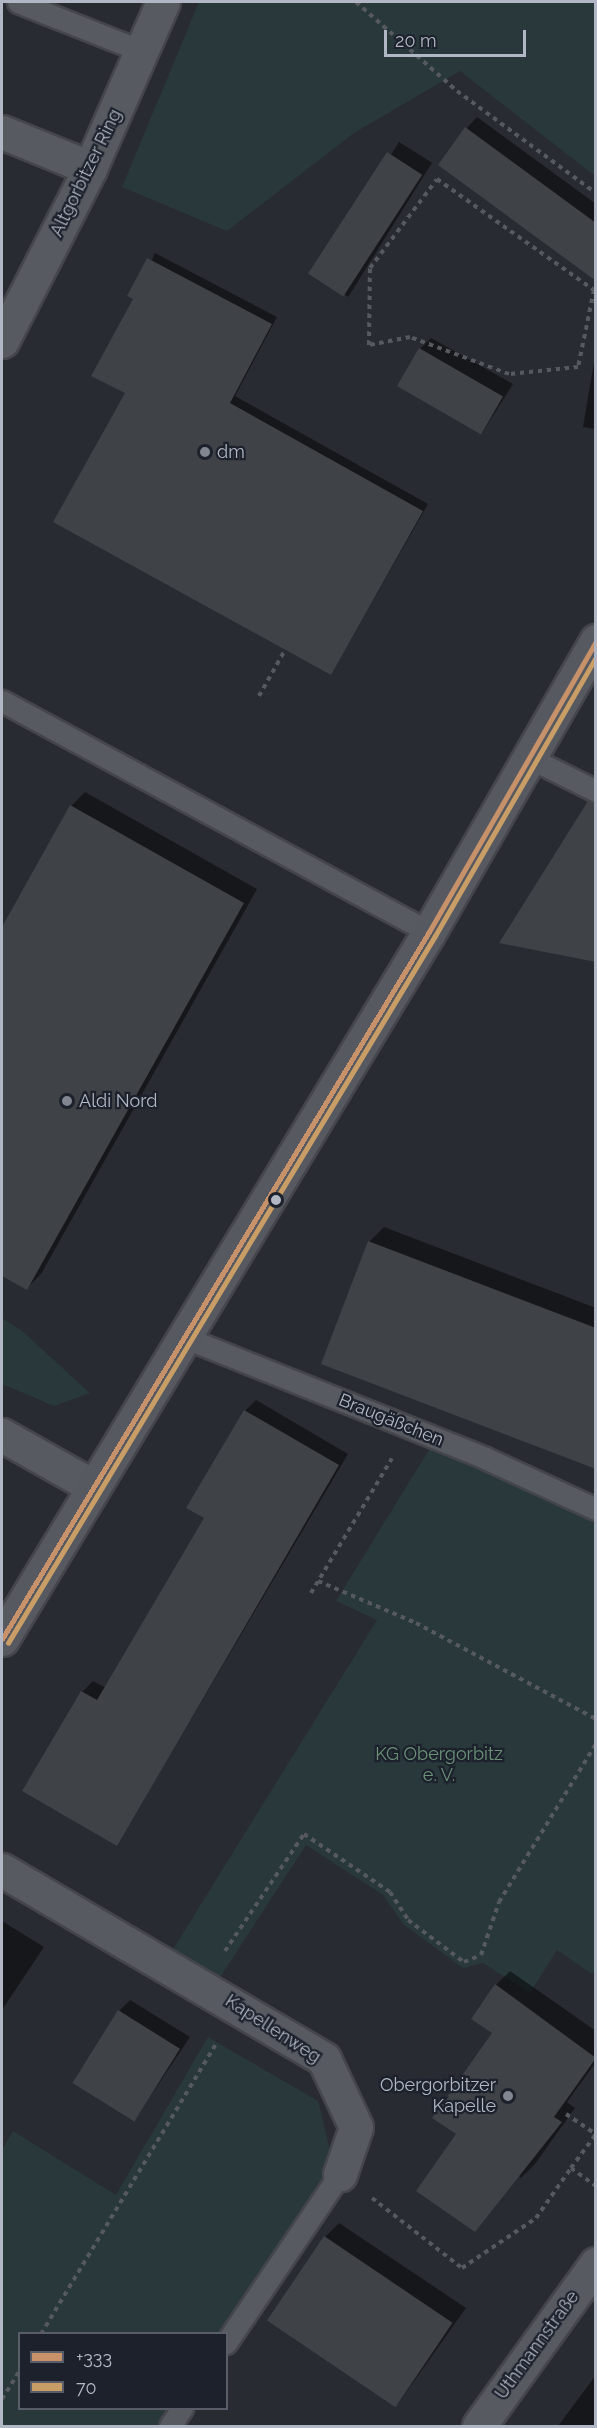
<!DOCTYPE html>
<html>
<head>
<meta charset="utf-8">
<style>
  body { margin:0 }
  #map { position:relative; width:597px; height:2428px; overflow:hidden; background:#282b32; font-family:Raleway,sans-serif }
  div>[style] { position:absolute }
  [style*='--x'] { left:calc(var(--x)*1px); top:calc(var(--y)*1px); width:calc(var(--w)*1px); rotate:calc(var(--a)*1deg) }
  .green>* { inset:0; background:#29383b }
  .shadow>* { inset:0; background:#0007; transform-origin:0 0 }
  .building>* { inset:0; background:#3f4247; transform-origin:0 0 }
  .path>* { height:4px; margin-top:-2px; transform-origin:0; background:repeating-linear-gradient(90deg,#56595e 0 4.5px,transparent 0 9px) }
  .roads { filter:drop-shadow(2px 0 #44464b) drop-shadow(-2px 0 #44464b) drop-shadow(0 2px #44464b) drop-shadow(0 -2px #44464b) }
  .lane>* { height:21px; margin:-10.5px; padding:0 10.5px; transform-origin:10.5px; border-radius:10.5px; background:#575a61 }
  .street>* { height:33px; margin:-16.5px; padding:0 16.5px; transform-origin:16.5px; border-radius:16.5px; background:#575a61 }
  .secondary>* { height:33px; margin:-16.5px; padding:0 16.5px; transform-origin:16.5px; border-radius:16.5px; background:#56595f }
  .bus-1>* { height:4.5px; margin:-2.25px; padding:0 2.25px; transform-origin:2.25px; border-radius:2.25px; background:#c7916a }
  .bus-2>* { height:4.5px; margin:-2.25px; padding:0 2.25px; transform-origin:2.25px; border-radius:2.25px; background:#c99d66 }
  .dots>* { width:16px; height:16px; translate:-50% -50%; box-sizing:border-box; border:3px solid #1c212c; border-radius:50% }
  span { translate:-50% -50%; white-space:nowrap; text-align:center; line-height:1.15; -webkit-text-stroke:4.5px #1c212c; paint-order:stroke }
  .street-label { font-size:18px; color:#b1b7c4 }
  .poi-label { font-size:18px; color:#b1b7c4 }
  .left { translate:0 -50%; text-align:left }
  .right { translate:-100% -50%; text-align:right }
  .park-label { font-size:18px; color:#6b9277 }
  .frame { position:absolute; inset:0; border:3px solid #b1b7c4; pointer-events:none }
  .legend { position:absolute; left:18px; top:2332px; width:210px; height:78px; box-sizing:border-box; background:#1c212c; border:2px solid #585d69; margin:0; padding:8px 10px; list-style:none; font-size:18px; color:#b1b7c4 }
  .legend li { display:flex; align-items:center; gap:12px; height:30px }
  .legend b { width:30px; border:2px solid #585d69 }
  .scale { position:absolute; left:384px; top:30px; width:142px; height:27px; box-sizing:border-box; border:3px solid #b1b7c4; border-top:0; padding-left:8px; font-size:18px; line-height:21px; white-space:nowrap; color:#b1b7c4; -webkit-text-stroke:4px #1c212c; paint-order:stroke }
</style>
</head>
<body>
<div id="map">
  <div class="green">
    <div style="clip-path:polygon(199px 2px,595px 2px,595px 176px,460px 71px,354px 133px,227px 231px,122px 187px)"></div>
    <div style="clip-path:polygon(2px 1318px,21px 1330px,90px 1393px,54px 1406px,2px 1384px)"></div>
    <div style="clip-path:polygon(432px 1445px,595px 1520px,596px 1968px,592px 1974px,557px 1950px,530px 1993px,483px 1963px,463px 1968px,403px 1924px,383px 1895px,306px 1845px,219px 1979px,172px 1951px,377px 1620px,336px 1601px)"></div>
    <div style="clip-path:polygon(208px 2037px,318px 2101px,333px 2162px,218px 2333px,20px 2334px,20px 2408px,168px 2409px,156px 2426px,2px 2426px,2px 2150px,13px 2131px,116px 2195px)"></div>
  </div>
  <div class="shadow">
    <div style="clip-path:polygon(477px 117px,596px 204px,596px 279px,467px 128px)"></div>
    <div style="left:399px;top:142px;width:39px;height:158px;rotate:32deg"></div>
    <div style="clip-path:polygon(155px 253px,277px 317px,235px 396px,428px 504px,331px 674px,127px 392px,135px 299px)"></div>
    <div style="clip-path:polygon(431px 338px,513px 384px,482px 433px,420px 349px)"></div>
    <div style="clip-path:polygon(596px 350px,596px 429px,583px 427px)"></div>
    <div style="clip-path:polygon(85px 792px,257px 889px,41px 1274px,27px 1288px,2px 1274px,2px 930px,71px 806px)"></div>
    <div style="clip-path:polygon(384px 1227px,596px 1308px,596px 1469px,369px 1242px)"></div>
    <div style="clip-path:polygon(256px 1400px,348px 1454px,117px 1844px,82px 1692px,93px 1681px,106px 1688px,206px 1517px,245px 1411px)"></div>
    <div style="clip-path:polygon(2px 1921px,44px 1947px,2px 2010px)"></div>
    <div style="clip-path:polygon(510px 1971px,596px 2031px,596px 2062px,567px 2102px,575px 2108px,535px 2164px,521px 2178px,518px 2175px,475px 2230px,458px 2134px,494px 2033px,496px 1985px)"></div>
    <div style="clip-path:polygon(130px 2000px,190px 2037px,135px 2119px,119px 2011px)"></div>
    <div style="clip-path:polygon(339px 2223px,466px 2308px,397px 2405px,325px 2237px)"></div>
    <div style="clip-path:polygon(596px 2375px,596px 2426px,558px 2426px)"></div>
  </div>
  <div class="building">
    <div style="clip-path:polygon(465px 127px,596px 223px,596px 281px,438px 165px)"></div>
    <div style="left:387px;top:152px;width:42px;height:145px;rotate:33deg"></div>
    <div style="clip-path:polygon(147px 258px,272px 324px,230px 403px,423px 511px,331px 675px,53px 522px,125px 393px,91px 376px,133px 299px,127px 296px)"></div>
    <div style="left:419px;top:348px;width:97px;height:44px;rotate:30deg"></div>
    <div style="clip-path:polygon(588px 801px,596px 804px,596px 962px,499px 943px)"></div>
    <div style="clip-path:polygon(70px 805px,244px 903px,27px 1290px,2px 1276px,2px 927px)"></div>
    <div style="clip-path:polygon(368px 1241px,596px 1328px,596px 1469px,321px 1364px)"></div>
    <div style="clip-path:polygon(244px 1410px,339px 1465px,117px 1846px,22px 1791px,81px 1691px,97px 1700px,204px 1518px,186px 1508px)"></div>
    <div style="clip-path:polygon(495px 1984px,596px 2058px,554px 2117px,562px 2122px,475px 2232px,416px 2191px,456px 2134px,432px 2118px,492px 2033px,471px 2019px)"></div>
    <div style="left:118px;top:2010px;width:73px;height:86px;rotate:32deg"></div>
    <div style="left:324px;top:2236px;width:155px;height:102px;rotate:34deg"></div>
  </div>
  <div class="path">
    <div style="--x:356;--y:2;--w:135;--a:41.4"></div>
    <div style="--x:457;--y:91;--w:172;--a:36.3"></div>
    <div style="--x:437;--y:179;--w:192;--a:35.3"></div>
    <div style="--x:594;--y:290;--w:79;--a:101.7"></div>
    <div style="--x:578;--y:367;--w:69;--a:174.2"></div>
    <div style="--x:509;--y:374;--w:106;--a:-159.5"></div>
    <div style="--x:410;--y:337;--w:42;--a:169"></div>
    <div style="--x:369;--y:345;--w:77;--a:-89.3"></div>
    <div style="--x:370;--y:268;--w:111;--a:-53"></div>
    <div style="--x:259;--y:696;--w:53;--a:-60.5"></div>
    <div style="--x:318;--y:1581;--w:107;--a:23.2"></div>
    <div style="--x:416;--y:1623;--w:204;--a:28.1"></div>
    <div style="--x:311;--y:1593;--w:157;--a:-59"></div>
    <div style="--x:225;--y:1951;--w:141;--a:-56"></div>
    <div style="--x:304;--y:1834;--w:104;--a:34"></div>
    <div style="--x:390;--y:1892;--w:33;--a:57"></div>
    <div style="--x:408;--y:1920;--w:70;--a:36.9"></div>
    <div style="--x:464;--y:1962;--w:18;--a:-22"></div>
    <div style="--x:481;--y:1955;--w:56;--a:-71.2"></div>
    <div style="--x:499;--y:1902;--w:185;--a:-58.5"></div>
    <div style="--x:566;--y:2114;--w:36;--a:34"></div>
    <div style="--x:571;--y:2168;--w:42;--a:-53.7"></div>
    <div style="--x:372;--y:2198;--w:114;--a:37.9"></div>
    <div style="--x:462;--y:2268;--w:89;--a:-34"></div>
    <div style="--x:536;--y:2218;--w:61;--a:-55"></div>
    <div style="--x:571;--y:2168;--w:31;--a:36"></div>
    <div style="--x:41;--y:2334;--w:339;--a:-58.9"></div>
    <div style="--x:2;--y:2399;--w:34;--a:-58"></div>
  </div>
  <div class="roads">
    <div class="lane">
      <div style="--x:18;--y:2;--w:136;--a:21.6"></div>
      <div style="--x:2;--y:701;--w:485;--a:28.4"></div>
      <div style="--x:528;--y:757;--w:76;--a:26.6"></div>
      <div style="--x:183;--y:1337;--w:325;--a:21.8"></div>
      <div style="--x:485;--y:1458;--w:122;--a:24.7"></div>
      <div style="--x:226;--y:2343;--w:204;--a:-56"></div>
      <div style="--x:170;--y:2426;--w:22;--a:-56"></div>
    </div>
    <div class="street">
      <div style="--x:2;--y:132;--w:95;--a:22.2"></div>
      <div style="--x:2;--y:341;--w:194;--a:-63"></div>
      <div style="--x:90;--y:168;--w:181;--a:-66.3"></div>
      <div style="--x:2;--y:1435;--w:103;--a:29.5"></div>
      <div style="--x:2;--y:1870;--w:373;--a:30.4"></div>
      <div style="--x:324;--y:2059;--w:75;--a:64.8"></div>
      <div style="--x:356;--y:2127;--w:50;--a:108.8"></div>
      <div style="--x:479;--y:2426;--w:200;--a:-54.2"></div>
    </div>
    <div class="secondary">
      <div style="--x:2;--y:1639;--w:826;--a:-58.87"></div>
      <div style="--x:429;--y:932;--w:336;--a:-60.1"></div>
    </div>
  </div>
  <div class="bus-1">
    <div style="--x:2;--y:1639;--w:826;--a:-58.87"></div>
    <div style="--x:429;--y:932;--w:335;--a:-60.1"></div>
  </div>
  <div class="bus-2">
    <div style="--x:8;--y:1643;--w:826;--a:-58.87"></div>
    <div style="--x:435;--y:936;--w:322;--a:-60"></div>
  </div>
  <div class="dots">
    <div style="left:205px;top:452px;background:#818691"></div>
    <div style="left:67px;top:1101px;background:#818691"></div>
    <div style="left:276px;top:1200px;background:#b1b7c4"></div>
    <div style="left:508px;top:2096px;background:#818691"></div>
  </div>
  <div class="street-label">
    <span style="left:86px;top:173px;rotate:-64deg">Altgorbitzer Ring</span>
    <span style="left:391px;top:1420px;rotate:22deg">Braugäßchen</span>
    <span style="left:273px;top:2029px;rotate:33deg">Kapellenweg</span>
    <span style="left:537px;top:2345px;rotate:-54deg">Uthmannstraße</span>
  </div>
  <div class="poi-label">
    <span class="left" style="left:217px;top:452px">dm</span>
    <span class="left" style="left:79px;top:1101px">Aldi Nord</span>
    <span class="right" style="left:496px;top:2096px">Obergorbitzer<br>Kapelle</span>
  </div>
  <div class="park-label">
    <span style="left:439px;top:1765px">KG Obergorbitz<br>e. V.</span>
  </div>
  <div class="frame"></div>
  <ul class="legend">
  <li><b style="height:8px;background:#c7916a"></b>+333</li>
  <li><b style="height:8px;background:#c99d66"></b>70</li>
  </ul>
  <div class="scale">20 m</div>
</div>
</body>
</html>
